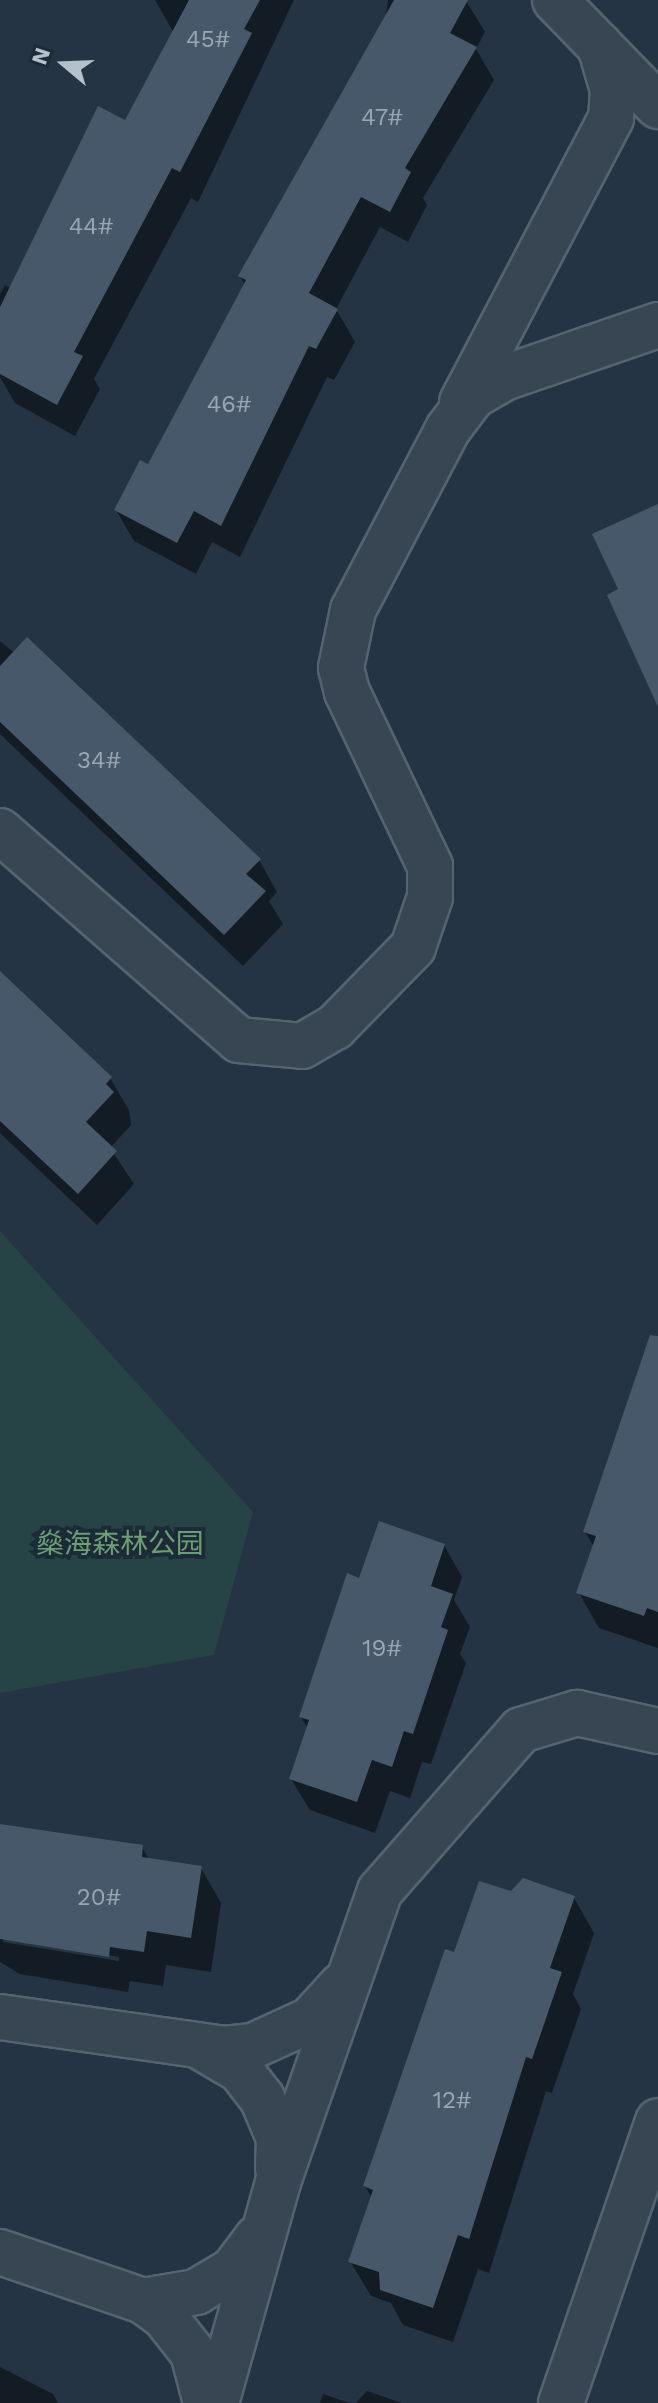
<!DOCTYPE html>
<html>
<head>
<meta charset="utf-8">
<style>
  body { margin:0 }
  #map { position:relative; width:658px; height:2403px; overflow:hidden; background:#243444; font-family:"Work Sans","Noto Sans SC",sans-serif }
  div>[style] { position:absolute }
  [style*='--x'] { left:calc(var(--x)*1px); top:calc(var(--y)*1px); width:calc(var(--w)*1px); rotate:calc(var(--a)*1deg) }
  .green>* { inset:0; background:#264345 }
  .shadow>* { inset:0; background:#0007 }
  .building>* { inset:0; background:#47586a }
  .roads { filter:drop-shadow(2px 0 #566370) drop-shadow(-2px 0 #566370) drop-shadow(0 2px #566370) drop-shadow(0 -2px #566370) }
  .minor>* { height:44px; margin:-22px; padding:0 22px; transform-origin:22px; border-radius:22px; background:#384553 }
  span { translate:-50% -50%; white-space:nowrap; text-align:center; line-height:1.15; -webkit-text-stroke:8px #1d2a38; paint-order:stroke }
  .number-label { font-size:24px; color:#9aa6b4 }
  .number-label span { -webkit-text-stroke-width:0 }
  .park-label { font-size:28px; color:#6aa072 }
  .north { position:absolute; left:24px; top:24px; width:80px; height:80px; -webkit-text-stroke:6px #1d2a38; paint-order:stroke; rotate:289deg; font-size:22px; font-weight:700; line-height:32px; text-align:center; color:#b5c0cd }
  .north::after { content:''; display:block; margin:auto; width:28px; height:36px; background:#b5c0cd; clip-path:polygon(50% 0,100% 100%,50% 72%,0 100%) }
</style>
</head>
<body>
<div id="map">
  <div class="green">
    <div style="clip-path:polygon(0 1231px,253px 1512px,214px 1655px,0 1693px)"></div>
  </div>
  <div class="shadow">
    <div style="clip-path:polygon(155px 0,294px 0,198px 202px,191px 198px,94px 379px,100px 389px,75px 436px,15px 403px,0 377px,0 294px,5px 285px,12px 289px,126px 122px,174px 33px)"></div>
    <div style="clip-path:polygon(388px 0,466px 1px,485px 32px,476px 49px,494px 80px,423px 198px,427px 205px,408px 242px,380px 227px,336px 309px,355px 342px,334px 380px,327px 377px,240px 557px,212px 542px,196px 574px,134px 541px,116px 510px,149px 467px,245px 285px,240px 276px,385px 22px)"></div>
    <div style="clip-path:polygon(0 641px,259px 860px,277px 892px,269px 901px,283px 924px,243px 966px,0 734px)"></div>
    <div style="clip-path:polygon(0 974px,110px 1078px,129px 1110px,131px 1125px,110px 1148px,134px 1184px,97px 1225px,0 1133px)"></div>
    <div style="clip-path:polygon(658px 1353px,658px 1648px,599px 1628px,579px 1593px,594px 1547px,585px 1532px)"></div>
    <div style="clip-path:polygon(444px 1545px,462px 1577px,454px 1600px,470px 1627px,460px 1654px,466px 1663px,431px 1764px,422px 1762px,410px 1798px,390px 1791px,375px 1833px,310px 1810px,291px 1779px,308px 1729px,301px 1717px,360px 1580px)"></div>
    <div style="clip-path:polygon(evenodd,0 1826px,142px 1847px,149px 1860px,201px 1868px,221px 1903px,211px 1972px,166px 1965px,163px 1986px,130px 1981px,128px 1992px,20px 1974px,0 1962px,0 1826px,3px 1938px,119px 1957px,119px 1961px,3px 1942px,3px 1938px)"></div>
    <div style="clip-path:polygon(511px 1893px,574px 1898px,594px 1933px,573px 1994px,581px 2009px,552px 2093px,546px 2091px,489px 2273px,478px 2269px,453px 2342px,403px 2325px,391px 2303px,371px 2296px,350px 2261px,372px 2198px,365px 2186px,455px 1954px)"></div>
    <div style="clip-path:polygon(0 2367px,53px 2394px,58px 2403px,0 2403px)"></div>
    <div style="clip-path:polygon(367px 2391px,402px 2403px,356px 2403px)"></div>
    <div style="clip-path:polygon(323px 2394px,350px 2403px,320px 2403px)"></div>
  </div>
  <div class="building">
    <div style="clip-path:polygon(189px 0,260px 0,244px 29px,252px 33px,206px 122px,180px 172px,172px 168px,74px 352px,83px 356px,57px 405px,0 374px,0 307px,98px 106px,125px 120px)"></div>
    <div style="clip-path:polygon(394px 0,468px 0,450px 33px,477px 47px,405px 168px,411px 172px,390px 212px,361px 197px,309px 293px,338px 309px,316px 349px,309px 346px,221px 526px,194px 511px,177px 543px,114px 510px,140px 460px,148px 464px,246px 280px,238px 276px)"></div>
    <div style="clip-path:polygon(658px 504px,658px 707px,607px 595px,618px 589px,592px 534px)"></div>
    <div style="clip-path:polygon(27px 637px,261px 859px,246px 874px,266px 891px,224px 935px,0 722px,0 666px)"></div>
    <div style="clip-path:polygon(0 971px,112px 1077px,106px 1084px,114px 1092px,86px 1122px,117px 1151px,78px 1194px,0 1121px)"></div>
    <div style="clip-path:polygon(650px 1335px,658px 1336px,658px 1612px,647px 1608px,644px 1616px,576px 1593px,596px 1536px,583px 1532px)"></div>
    <div style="clip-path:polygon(379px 1521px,445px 1544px,431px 1586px,453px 1594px,441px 1627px,448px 1630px,413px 1734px,404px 1731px,392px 1767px,372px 1760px,357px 1802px,289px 1779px,309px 1720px,299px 1717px,347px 1573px,359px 1578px)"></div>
    <div style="clip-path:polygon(0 1824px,143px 1845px,142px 1857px,202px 1866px,191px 1938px,147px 1931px,144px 1952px,110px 1947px,109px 1957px,0 1939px)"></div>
    <div style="clip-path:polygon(523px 1878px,575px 1896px,550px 1968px,562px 1972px,532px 2059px,526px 2057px,469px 2239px,458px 2235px,433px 2308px,380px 2290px,379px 2272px,348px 2262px,373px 2190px,363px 2186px,445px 1949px,454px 1952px,479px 1881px,511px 1891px)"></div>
  </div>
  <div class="roads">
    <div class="minor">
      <div style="--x:555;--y:0;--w:148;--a:45.8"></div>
      <div style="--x:462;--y:402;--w:321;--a:-62.3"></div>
      <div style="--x:611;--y:118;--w:28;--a:-86"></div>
      <div style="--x:613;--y:90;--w:46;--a:-106.5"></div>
      <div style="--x:0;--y:831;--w:317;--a:41.2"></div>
      <div style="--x:239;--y:1040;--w:63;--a:5.4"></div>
      <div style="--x:302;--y:1046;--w:38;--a:-30"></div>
      <div style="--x:335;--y:1027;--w:112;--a:-45.7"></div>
      <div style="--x:413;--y:947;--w:53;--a:-71.2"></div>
      <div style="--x:430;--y:897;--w:31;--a:-90"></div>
      <div style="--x:430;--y:866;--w:193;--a:-115.5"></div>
      <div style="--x:347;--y:692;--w:25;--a:-104"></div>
      <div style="--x:341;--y:668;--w:59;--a:-78.3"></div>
      <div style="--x:353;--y:610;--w:204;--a:-62.3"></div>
      <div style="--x:448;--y:429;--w:41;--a:-52.9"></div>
      <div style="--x:473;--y:396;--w:36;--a:-30"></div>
      <div style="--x:504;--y:378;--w:163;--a:-19"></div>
      <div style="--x:0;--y:2017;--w:226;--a:8.1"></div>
      <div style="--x:224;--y:2049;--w:29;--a:-6"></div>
      <div style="--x:253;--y:2046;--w:63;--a:-24.5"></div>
      <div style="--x:310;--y:2020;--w:46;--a:-47.6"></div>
      <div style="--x:199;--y:2046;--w:48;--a:30.3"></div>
      <div style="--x:240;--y:2070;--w:36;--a:52"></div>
      <div style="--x:262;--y:2098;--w:43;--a:67"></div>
      <div style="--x:279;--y:2138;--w:30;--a:92"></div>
      <div style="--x:0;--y:2252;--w:151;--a:18.9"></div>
      <div style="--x:143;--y:2301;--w:26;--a:36"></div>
      <div style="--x:164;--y:2316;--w:47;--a:51.9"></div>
      <div style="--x:193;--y:2353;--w:52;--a:75.4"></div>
      <div style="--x:143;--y:2301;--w:54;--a:-9.6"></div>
      <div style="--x:196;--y:2292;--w:43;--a:-30.7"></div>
      <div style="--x:233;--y:2270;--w:40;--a:-53"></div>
      <div style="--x:216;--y:2403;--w:230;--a:-74.3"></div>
      <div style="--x:278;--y:2182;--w:308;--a:-70.7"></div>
      <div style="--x:380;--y:1891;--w:214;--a:-48.8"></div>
      <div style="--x:521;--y:1730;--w:59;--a:-16.9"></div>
      <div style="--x:577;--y:1713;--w:83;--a:12.5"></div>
      <div style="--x:561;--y:2403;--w:298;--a:-71"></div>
    </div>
  </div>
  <div class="number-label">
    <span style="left:208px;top:40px">45#</span>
    <span style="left:382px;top:118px">47#</span>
    <span style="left:91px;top:227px">44#</span>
    <span style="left:229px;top:405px">46#</span>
    <span style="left:99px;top:761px">34#</span>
    <span style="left:382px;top:1649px">19#</span>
    <span style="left:99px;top:1898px">20#</span>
    <span style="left:452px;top:2101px">12#</span>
  </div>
  <div class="park-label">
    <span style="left:120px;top:1544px">燊海森林公园</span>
  </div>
  <div class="north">N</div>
</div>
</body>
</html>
